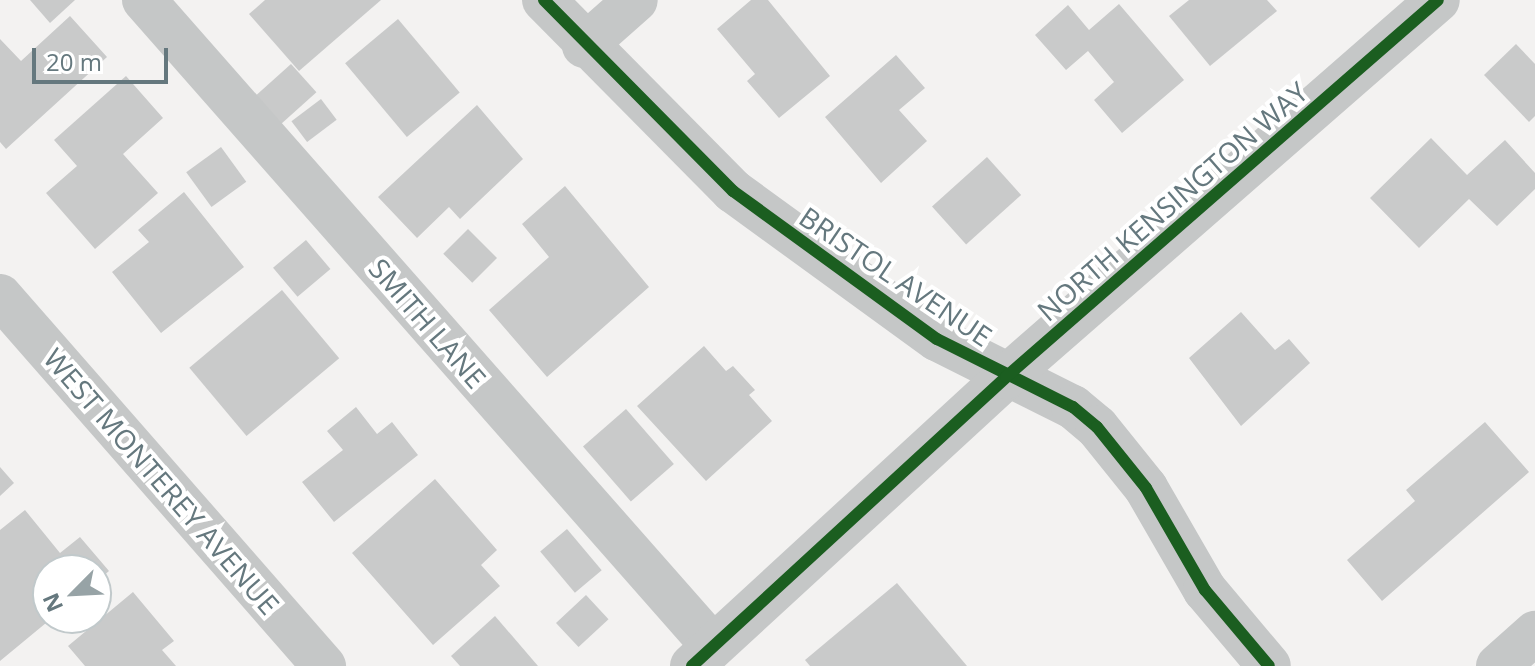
<!DOCTYPE html>
<html>
<head>
<meta charset="utf-8">
<style>
  body { margin:0 }
  #map { position:relative; width:1535px; height:666px; overflow:hidden; background:#f3f2f1; font-family:"Open Sans",sans-serif }
  div>[style] { position:absolute }
  [style*='--x'] { left:calc(var(--x)*1px); top:calc(var(--y)*1px); width:calc(var(--w)*1px); rotate:calc(var(--a)*1deg) }
  .building>* { inset:0; background:#c9caca; transform-origin:0 0 }
  .minor>* { height:44px; margin:-22px; padding:0 22px; transform-origin:22px; border-radius:22px; background:#c5c7c7 }
  .cycleway>* { height:12px; margin:-6px; padding:0 6px; transform-origin:6px; border-radius:6px; background:#1b5e20 }
  span { translate:-50% -50%; white-space:nowrap; text-align:center; line-height:1.15; -webkit-text-stroke:8px #fff; paint-order:stroke }
  .street-label { font-size:28px; color:#65787e }
  .north { position:absolute; left:32px; top:554px; width:80px; height:80px; box-sizing:border-box; background:#fff; border:2px solid #c1c9cb; border-radius:50%; rotate:246deg; font-size:22px; font-weight:700; line-height:32px; text-align:center; color:#65787e }
  .north::after { content:''; display:block; margin:auto; width:28px; height:36px; background:#97a3a6; clip-path:polygon(50% 0,100% 100%,50% 72%,0 100%) }
  .scale { position:absolute; left:32px; top:48px; width:136px; height:36px; box-sizing:border-box; border:4px solid #65787e; border-top:0; padding-left:10px; font-size:24px; line-height:28px; white-space:nowrap; color:#65787e; -webkit-text-stroke:6px #fff; paint-order:stroke }
</style>
</head>
<body>
<div id="map">
  <div class="building">
    <div style="clip-path:polygon(30px 0,75px 0,50px 23px)"></div>
    <div style="clip-path:polygon(265px 0,381px 0,299px 71px,249px 14px)"></div>
    <div style="clip-path:polygon(751px 0,768px 0,830px 76px,779px 118px,747px 81px,755px 74px,717px 29px)"></div>
    <div style="clip-path:polygon(1189px 0,1267px 0,1277px 11px,1210px 66px,1169px 16px)"></div>
    <div style="clip-path:polygon(1119px 4px,1184px 80px,1122px 133px,1094px 100px,1114px 82px,1088px 51px,1066px 70px,1035px 35px,1068px 5px,1089px 30px)"></div>
    <div style="clip-path:polygon(70px 16px,107px 57px,6px 149px,0 142px,0 39px,21px 61px)"></div>
    <div style="left:398px;top:19px;width:96px;height:69px;rotate:50deg"></div>
    <div style="clip-path:polygon(1516px 44px,1535px 64px,1535px 116px,1529px 122px,1484px 75px)"></div>
    <div style="clip-path:polygon(896px 55px,925px 88px,899px 110px,927px 141px,881px 183px,825px 117px)"></div>
    <div style="left:291px;top:64px;width:38px;height:48px;rotate:48deg"></div>
    <div style="clip-path:polygon(126px 76px,163px 118px,123px 154px,158px 193px,95px 249px,46px 193px,77px 166px,54px 140px)"></div>
    <div style="left:321px;top:99px;width:26px;height:37px;rotate:53deg"></div>
    <div style="clip-path:polygon(477px 105px,523px 159px,460px 219px,449px 207px,417px 238px,378px 197px)"></div>
    <div style="clip-path:polygon(1431px 138px,1467px 175px,1505px 140px,1535px 173px,1535px 189px,1497px 226px,1469px 199px,1419px 248px,1370px 198px)"></div>
    <div style="left:221px;top:147px;width:43px;height:43px;rotate:54deg"></div>
    <div style="left:987px;top:157px;width:51px;height:74px;rotate:48deg"></div>
    <div style="clip-path:polygon(565px 186px,649px 287px,547px 377px,489px 310px,549px 257px,522px 224px)"></div>
    <div style="clip-path:polygon(184px 192px,244px 267px,161px 333px,112px 272px,149px 242px,138px 230px)"></div>
    <div style="left:468px;top:229px;width:41px;height:35px;rotate:45deg"></div>
    <div style="left:306px;top:240px;width:38px;height:43px;rotate:50deg"></div>
    <div style="left:282px;top:290px;width:89px;height:121px;rotate:50deg"></div>
    <div style="clip-path:polygon(1241px 312px,1275px 350px,1289px 339px,1310px 363px,1241px 426px,1189px 358px)"></div>
    <div style="clip-path:polygon(704px 346px,726px 371px,733px 366px,755px 390px,749px 395px,772px 421px,706px 481px,637px 406px)"></div>
    <div style="clip-path:polygon(356px 407px,377px 434px,392px 422px,418px 455px,334px 522px,302px 482px,343px 450px,327px 431px)"></div>
    <div style="left:626px;top:409px;width:73px;height:57px;rotate:49deg"></div>
    <div style="clip-path:polygon(1485px 422px,1529px 472px,1382px 601px,1347px 560px,1415px 501px,1406px 490px)"></div>
    <div style="clip-path:polygon(0 467px,14px 483px,0 496px)"></div>
    <div style="clip-path:polygon(435px 479px,497px 550px,481px 565px,500px 586px,433px 645px,352px 553px)"></div>
    <div style="clip-path:polygon(25px 510px,60px 553px,80px 537px,109px 571px,96px 582px,96px 570px,48px 570px,48px 618px,52px 618px,0 661px,0 530px)"></div>
    <div style="left:567px;top:529px;width:54px;height:35px;rotate:50deg"></div>
    <div style="clip-path:polygon(897px 583px,967px 666px,810px 666px,805px 660px)"></div>
    <div style="clip-path:polygon(133px 592px,174px 641px,162px 650px,176px 666px,85px 666px,68px 646px)"></div>
    <div style="left:586px;top:595px;width:33px;height:41px;rotate:47deg"></div>
    <div style="clip-path:polygon(495px 616px,538px 666px,460px 666px,451px 656px)"></div>
  </div>
  <div class="minor">
    <div style="--x:144;--y:0;--w:861;--a:48.63"></div>
    <div style="--x:544;--y:0;--w:269;--a:45.3"></div>
    <div style="--x:733;--y:191;--w:252;--a:36"></div>
    <div style="--x:937;--y:339;--w:152;--a:26.6"></div>
    <div style="--x:1073;--y:407;--w:31;--a:40"></div>
    <div style="--x:1097;--y:427;--w:78;--a:51.2"></div>
    <div style="--x:1146;--y:488;--w:118;--a:60"></div>
    <div style="--x:1205;--y:590;--w:99;--a:49.9"></div>
    <div style="--x:584;--y:46;--w:69;--a:-41.5"></div>
    <div style="--x:0;--y:296;--w:492;--a:48.8"></div>
    <div style="--x:692;--y:666;--w:427;--a:-42.6"></div>
    <div style="--x:1006;--y:377;--w:573;--a:-41.11"></div>
    <div style="--x:1498;--y:666;--w:50;--a:-41.7"></div>
  </div>
  <div class="cycleway">
    <div style="--x:544;--y:0;--w:269;--a:45.3"></div>
    <div style="--x:733;--y:191;--w:252;--a:36"></div>
    <div style="--x:937;--y:339;--w:152;--a:26.6"></div>
    <div style="--x:1073;--y:407;--w:31;--a:40"></div>
    <div style="--x:1097;--y:427;--w:78;--a:51.2"></div>
    <div style="--x:1146;--y:488;--w:118;--a:60"></div>
    <div style="--x:1205;--y:590;--w:99;--a:49.9"></div>
    <div style="--x:692;--y:666;--w:427;--a:-42.6"></div>
    <div style="--x:1006;--y:377;--w:573;--a:-41.11"></div>
  </div>
  <div class="street-label">
    <span style="left:1172px;top:201px;rotate:-41deg">NORTH KENSINGTON WAY</span>
    <span style="left:896px;top:276px;rotate:34deg">BRISTOL AVENUE</span>
    <span style="left:428px;top:323px;rotate:49deg">SMITH LANE</span>
    <span style="left:162px;top:481px;rotate:49deg">WEST MONTEREY AVENUE</span>
  </div>
  <div class="north">N</div>
  <div class="scale">20 m</div>
</div>
</body>
</html>
